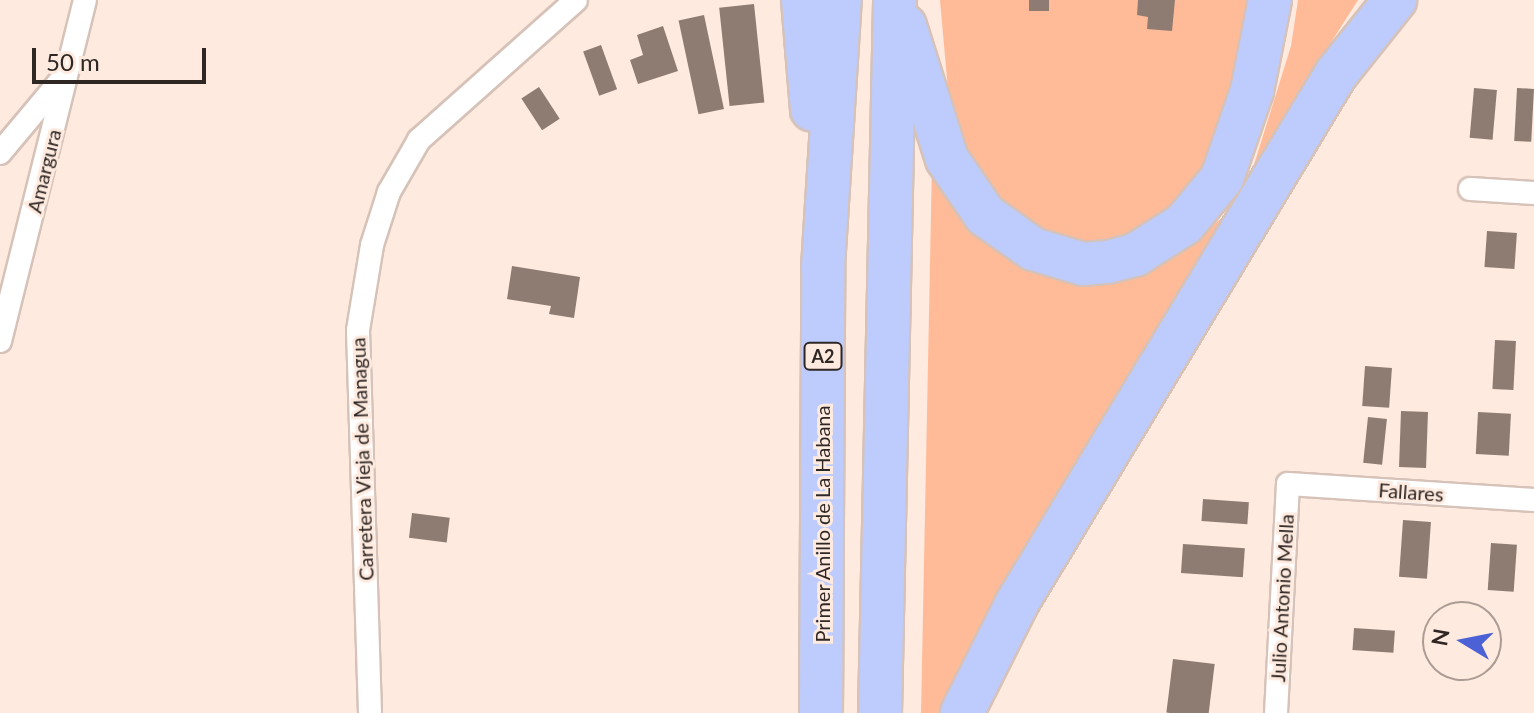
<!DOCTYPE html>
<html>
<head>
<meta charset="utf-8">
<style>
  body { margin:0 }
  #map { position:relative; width:1534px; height:713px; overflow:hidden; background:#feeadf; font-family:Lato,sans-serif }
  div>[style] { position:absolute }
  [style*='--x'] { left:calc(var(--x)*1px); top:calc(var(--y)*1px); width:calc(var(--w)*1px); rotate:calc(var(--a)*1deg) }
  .green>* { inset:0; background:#ffbb98 }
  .building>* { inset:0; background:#8e7c72; transform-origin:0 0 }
  .roads { filter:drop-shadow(2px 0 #d6c2b8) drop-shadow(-2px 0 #d6c2b8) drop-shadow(0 2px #d6c2b8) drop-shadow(0 -2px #d6c2b8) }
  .street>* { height:22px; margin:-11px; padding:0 11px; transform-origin:11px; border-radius:11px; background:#fff }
  .highway>* { height:42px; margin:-21px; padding:0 21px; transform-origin:21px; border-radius:21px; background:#bdccfd }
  span { translate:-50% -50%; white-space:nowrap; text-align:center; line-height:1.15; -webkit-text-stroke:6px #feeadf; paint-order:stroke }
  .shield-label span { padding:2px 6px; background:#feeadf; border:2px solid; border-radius:6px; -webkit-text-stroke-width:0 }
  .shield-label { font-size:18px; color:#2f2724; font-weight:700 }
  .street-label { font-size:20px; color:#2f2724 }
  .north { position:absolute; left:1422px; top:601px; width:80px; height:80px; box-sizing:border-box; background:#feeadf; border:2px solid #ab9c94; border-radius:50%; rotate:280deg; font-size:22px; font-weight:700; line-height:32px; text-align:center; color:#2f2724 }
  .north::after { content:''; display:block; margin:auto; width:28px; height:36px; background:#4c61d6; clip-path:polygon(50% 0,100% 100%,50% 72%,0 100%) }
  .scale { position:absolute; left:32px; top:48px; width:174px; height:36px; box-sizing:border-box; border:4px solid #2f2724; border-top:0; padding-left:10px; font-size:24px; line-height:28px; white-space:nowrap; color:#2f2724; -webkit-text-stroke:6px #feeadf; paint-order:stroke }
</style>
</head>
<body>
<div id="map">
  <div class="green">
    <div style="clip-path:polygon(940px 0,1258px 0,1245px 54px,1197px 187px,1173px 213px,1112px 243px,1077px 244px,1043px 237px,989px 200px,951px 124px)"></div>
    <div style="clip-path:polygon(1298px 0,1358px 0,1288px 110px,1242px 203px,950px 713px,921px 713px,932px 163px,1003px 250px,1202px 233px,1242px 203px,1291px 46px)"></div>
  </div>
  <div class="building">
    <div style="left:1029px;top:0;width:20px;height:11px"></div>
    <div style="clip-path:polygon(1138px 0,1175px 0,1172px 31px,1147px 29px,1148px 17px,1137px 15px)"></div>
    <div style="left:754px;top:4px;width:99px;height:35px;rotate:84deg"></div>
    <div style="left:704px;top:15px;width:96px;height:26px;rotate:78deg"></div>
    <div style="clip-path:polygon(663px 26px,678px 71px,638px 84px,630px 60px,643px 55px,637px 35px)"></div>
    <div style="left:601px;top:45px;width:47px;height:19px;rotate:70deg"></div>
    <div style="left:539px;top:87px;width:38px;height:21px;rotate:57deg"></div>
    <div style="left:1474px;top:88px;width:23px;height:50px;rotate:5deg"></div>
    <div style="left:1517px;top:88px;width:17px;height:53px;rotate:3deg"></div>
    <div style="left:1487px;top:231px;width:30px;height:36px;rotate:4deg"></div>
    <div style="clip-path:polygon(512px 266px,580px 277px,574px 318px,549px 314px,551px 306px,507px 299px)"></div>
    <div style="left:1495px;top:340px;width:21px;height:49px;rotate:3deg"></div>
    <div style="left:1365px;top:366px;width:27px;height:40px;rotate:4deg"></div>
    <div style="left:1401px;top:411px;width:27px;height:56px;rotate:2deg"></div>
    <div style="left:1478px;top:412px;width:33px;height:42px;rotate:3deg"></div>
    <div style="left:1368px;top:417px;width:19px;height:46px;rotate:6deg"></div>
    <div style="left:1203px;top:499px;width:46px;height:22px;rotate:4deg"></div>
    <div style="left:412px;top:513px;width:38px;height:25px;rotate:7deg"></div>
    <div style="left:1403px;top:520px;width:28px;height:57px;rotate:4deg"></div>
    <div style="left:1491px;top:543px;width:26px;height:47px;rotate:4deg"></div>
    <div style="left:1183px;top:544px;width:62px;height:29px;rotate:4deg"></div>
    <div style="left:1354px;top:628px;width:41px;height:22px;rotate:4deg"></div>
    <div style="left:1173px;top:659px;width:42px;height:54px;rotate:7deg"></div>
  </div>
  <div class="roads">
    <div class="street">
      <div style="--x:0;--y:153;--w:103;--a:-50.1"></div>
      <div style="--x:1470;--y:189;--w:64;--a:3.6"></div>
      <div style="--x:0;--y:341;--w:351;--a:-76"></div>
      <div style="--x:370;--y:713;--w:383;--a:-91.8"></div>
      <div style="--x:358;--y:330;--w:86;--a:-80.6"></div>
      <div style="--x:372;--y:245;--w:56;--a:-72.2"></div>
      <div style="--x:389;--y:192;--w:60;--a:-60"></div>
      <div style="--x:419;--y:140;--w:210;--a:-41.7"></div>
      <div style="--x:1276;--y:713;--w:229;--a:-87"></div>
      <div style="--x:1288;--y:484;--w:247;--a:3.7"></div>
    </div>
    <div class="highway">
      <div style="--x:803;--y:0;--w:110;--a:85.3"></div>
      <div style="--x:905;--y:26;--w:139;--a:72.5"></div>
      <div style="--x:947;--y:159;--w:68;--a:55.8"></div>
      <div style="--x:985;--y:215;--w:59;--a:35.3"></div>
      <div style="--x:1033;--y:249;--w:52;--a:16.7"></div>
      <div style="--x:1083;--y:264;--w:25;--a:-5"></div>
      <div style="--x:1108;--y:262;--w:28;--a:-15"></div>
      <div style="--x:1135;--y:255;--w:58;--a:-32.3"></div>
      <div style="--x:1184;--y:224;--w:60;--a:-50.4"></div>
      <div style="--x:1222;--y:178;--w:92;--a:-71"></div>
      <div style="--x:1252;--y:91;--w:93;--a:-78.8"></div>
      <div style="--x:821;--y:713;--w:446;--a:-89.7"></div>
      <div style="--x:823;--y:267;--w:268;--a:-86.4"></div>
      <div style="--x:880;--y:713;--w:713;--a:-88.79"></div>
      <div style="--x:962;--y:713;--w:123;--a:-63.4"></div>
      <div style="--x:1017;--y:603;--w:618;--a:-58.91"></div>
      <div style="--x:1336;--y:74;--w:95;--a:-51.4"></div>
    </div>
  </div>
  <div class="shield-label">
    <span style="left:823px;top:356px">A2</span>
  </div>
  <div class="street-label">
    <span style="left:44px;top:171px;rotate:-76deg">Amargura</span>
    <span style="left:362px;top:459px;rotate:-92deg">Carretera Vieja de Managua</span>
    <span style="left:1411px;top:492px;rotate:4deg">Fallares</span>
    <span style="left:822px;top:524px;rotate:-90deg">Primer Anillo de La Habana</span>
    <span style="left:1282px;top:598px;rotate:-87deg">Julio Antonio Mella</span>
  </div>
  <div class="north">N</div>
  <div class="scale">50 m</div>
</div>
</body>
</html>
